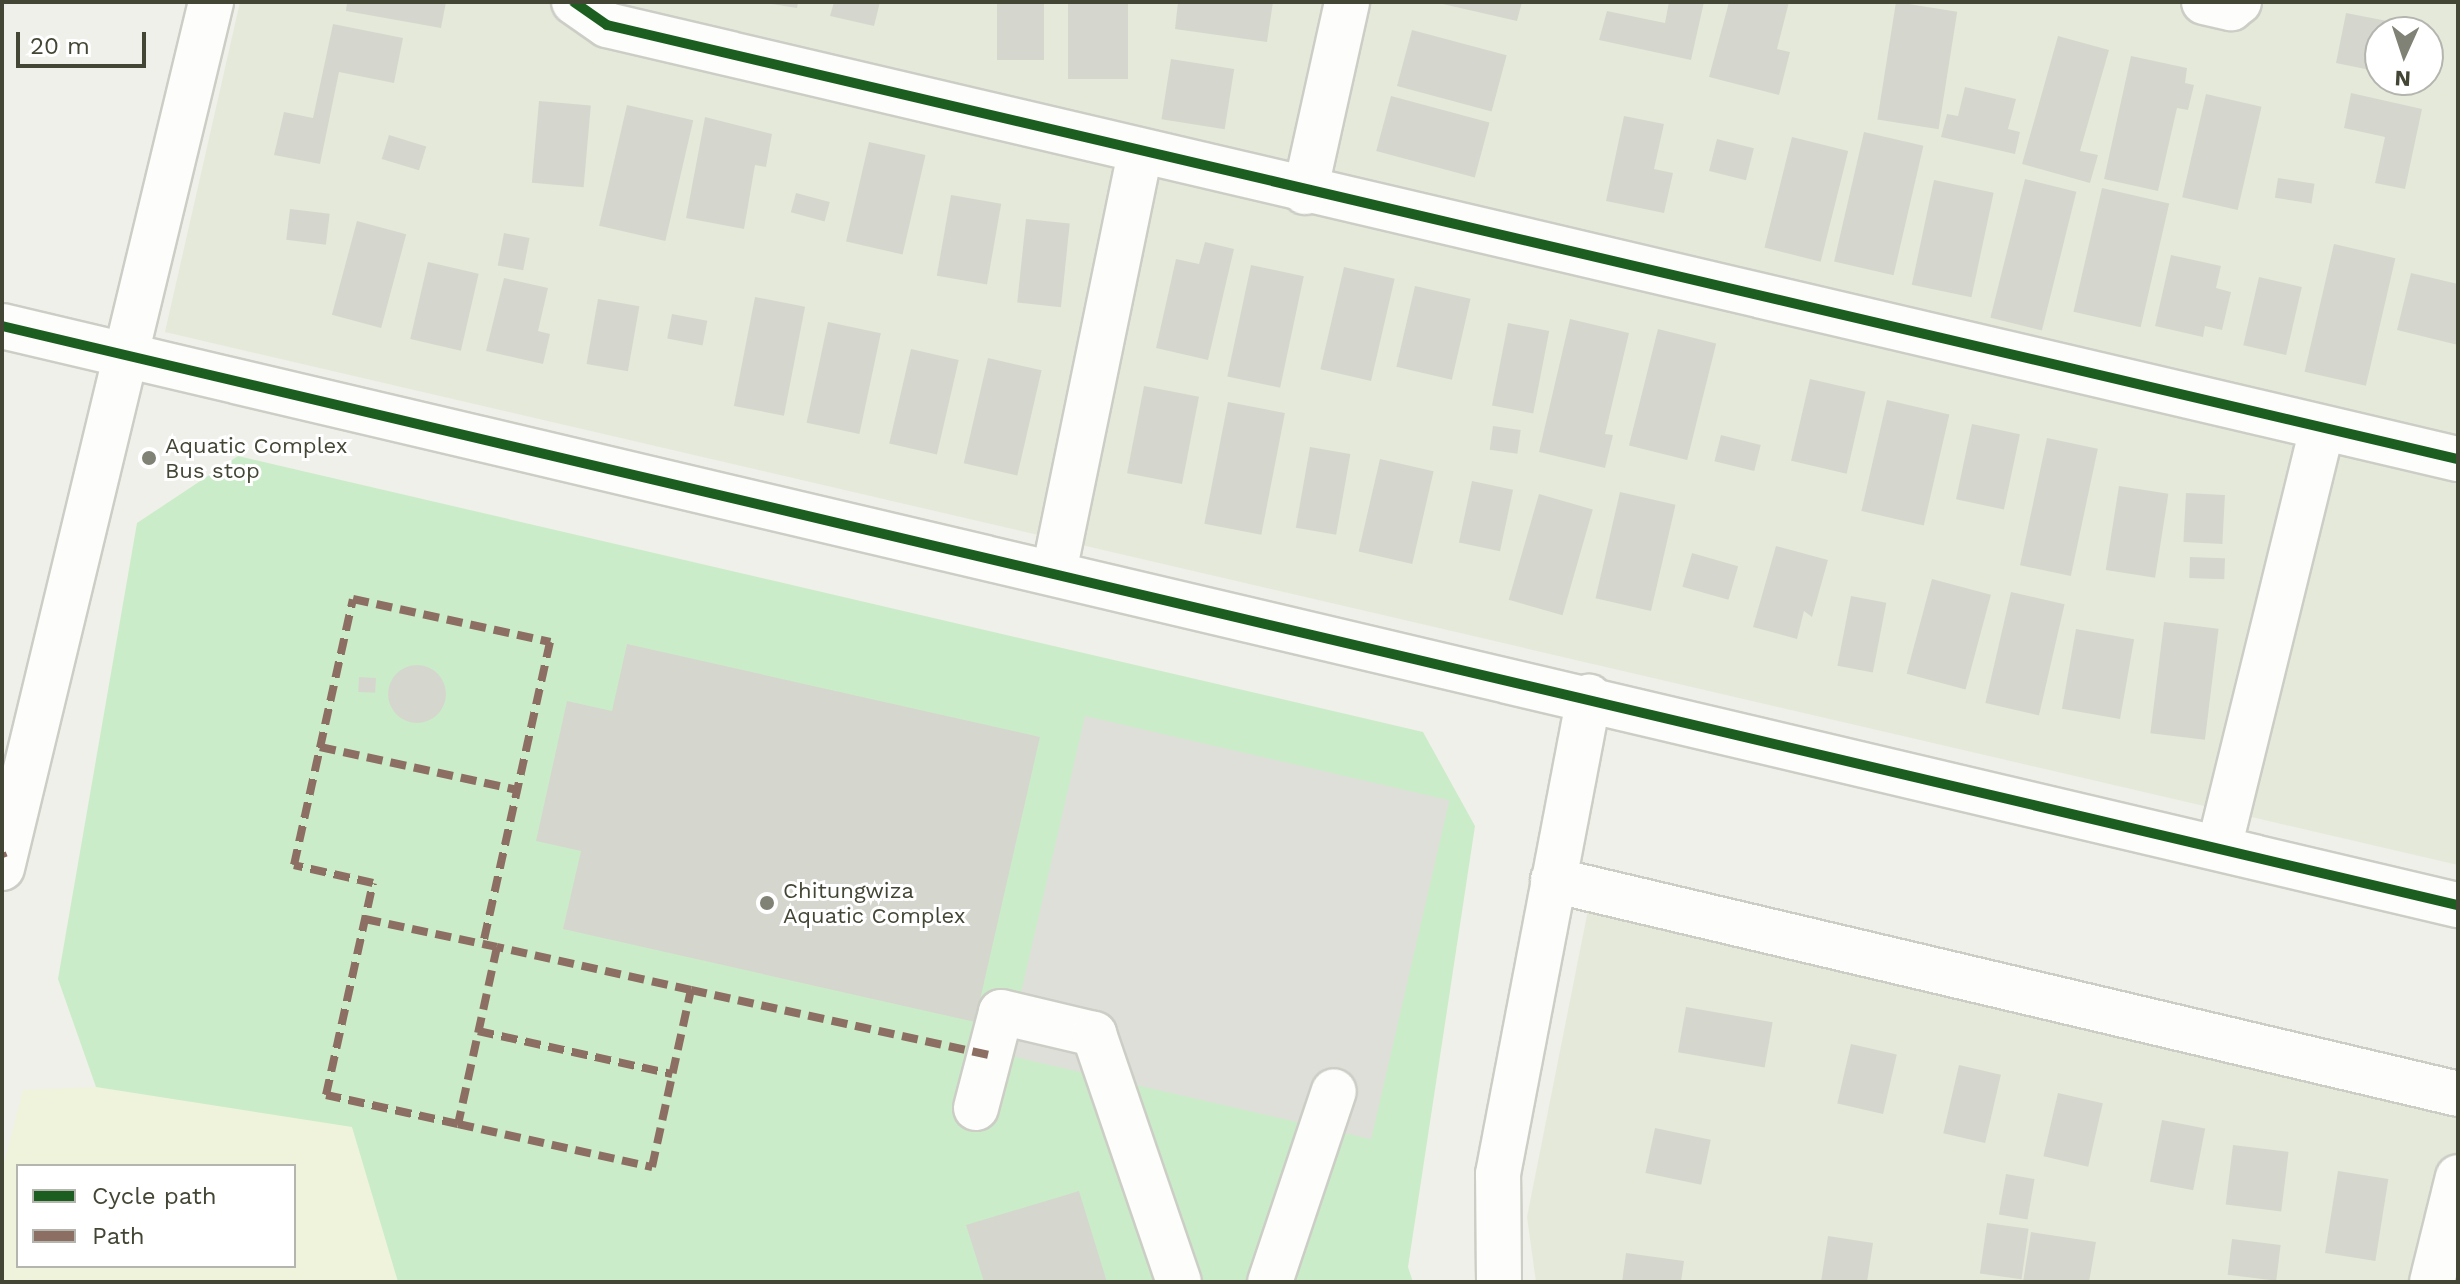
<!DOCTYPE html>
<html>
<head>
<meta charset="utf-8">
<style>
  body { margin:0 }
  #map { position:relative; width:2460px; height:1284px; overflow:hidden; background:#eff0e9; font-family:"Work Sans",sans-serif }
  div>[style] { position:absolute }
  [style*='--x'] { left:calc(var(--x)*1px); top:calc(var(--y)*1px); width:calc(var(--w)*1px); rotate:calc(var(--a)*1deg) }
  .residential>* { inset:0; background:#e5e9da }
  .commercial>* { inset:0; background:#f0f3db }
  .green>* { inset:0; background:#cbecc9 }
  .parking>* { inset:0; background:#dedfd9; transform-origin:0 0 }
  .building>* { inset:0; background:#d5d7ce; transform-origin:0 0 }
  .round { border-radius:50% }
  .roads { filter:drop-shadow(2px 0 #cccec6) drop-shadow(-2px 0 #cccec6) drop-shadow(0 2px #cccec6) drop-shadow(0 -2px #cccec6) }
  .minor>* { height:44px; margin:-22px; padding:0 22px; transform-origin:22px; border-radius:22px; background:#fdfdfc }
  .quiet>* { height:8px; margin-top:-4px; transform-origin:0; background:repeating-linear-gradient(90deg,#8d6e63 0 16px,transparent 0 24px) }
  .cycleway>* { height:10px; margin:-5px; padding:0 5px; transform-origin:5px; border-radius:5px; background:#1b5e20 }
  .dots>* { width:22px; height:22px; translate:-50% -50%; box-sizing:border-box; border:4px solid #fff; border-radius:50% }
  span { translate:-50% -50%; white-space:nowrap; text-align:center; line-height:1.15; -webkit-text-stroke:6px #fff; paint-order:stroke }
  .poi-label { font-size:22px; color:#434635 }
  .left { translate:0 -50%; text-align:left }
  .frame { position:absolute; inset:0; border:4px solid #434635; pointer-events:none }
  .legend { position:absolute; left:16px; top:1164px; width:280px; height:104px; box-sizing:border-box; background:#fff; border:2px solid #b4b5ae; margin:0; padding:10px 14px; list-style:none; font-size:24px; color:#434635 }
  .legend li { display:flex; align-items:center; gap:16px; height:40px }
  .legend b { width:40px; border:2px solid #b4b5ae }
  .north { position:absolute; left:2364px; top:16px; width:80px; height:80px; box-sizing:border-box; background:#fff; border:2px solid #b4b5ae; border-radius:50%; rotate:183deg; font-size:22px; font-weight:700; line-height:32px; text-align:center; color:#434635 }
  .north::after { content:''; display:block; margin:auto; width:28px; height:36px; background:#7f8274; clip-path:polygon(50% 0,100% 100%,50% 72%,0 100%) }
  .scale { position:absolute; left:16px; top:32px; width:130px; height:36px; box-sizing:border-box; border:4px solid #434635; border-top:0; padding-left:10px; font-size:24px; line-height:28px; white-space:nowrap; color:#434635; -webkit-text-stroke:6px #fff; paint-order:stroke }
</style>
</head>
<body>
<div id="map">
  <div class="residential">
    <div style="clip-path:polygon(evenodd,240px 2px,2458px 2px,2458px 865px,165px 332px,240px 2px,2380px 32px,2428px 32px,2428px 80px,2380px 80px,2380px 32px)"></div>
    <div style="clip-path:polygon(1594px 880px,2458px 1099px,2458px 1282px,1536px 1282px,1527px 1217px)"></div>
  </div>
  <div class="commercial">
    <div style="clip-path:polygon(evenodd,96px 1087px,352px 1126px,398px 1282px,2px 1282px,2px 1172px,23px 1090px,96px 1087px,18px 1166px,294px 1166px,294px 1266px,18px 1266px,18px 1166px)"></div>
  </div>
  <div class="green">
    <div style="clip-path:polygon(238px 456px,1423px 732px,1475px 826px,1408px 1267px,1413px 1282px,398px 1282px,352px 1127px,96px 1087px,58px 979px,137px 523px)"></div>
  </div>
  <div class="parking">
    <div style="left:1085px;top:716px;width:374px;height:348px;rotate:13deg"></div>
  </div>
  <div class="building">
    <div style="clip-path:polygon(347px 2px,446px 2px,441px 28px,346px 11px)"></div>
    <div style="clip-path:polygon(758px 2px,798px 2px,797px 8px)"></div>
    <div style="clip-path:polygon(834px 2px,880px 2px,874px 26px,830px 16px)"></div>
    <div style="left:997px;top:2px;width:47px;height:58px"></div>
    <div style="left:1068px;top:2px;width:60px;height:77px"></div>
    <div style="clip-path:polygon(1178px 2px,1273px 2px,1267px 42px,1175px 29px)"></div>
    <div style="clip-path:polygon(1434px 2px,1522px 2px,1517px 21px)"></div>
    <div style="clip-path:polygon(1669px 2px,1704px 2px,1691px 60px,1599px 40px,1607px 11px,1665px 23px)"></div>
    <div style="clip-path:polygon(1729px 2px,1789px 2px,1777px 49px,1790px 52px,1779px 95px,1709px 77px)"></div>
    <div style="left:1896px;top:2px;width:62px;height:119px;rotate:9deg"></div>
    <div style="clip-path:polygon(2346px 13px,2418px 27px,2417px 32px,2380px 32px,2380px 72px,2336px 63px)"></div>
    <div style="clip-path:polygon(333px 24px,403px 38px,394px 83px,339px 72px,320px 164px,274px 155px,284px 112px,313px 118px)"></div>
    <div style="left:1412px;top:30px;width:98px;height:58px;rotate:15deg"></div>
    <div style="clip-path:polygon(2058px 36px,2109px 50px,2080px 151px,2098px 155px,2090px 183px,2022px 164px)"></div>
    <div style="clip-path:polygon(2131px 56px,2187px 68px,2185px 83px,2194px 85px,2188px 110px,2177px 108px,2158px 191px,2104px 179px)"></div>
    <div style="left:1171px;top:59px;width:64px;height:61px;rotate:9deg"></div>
    <div style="clip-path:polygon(1965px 87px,2016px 99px,2008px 129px,2020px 132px,2015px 154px,1941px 137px,1947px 114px,1958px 116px)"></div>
    <div style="clip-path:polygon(2351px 93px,2422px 109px,2405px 189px,2375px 183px,2385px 137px,2344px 128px)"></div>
    <div style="left:2206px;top:94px;width:57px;height:106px;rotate:13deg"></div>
    <div style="left:1391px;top:96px;width:102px;height:57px;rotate:15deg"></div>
    <div style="left:539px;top:101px;width:52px;height:82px;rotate:5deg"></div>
    <div style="left:627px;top:105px;width:68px;height:124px;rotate:13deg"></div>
    <div style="clip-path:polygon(1624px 116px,1664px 124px,1654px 169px,1673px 173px,1664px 213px,1606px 201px)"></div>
    <div style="clip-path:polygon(705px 117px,772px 134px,766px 167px,755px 165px,744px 229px,686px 218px)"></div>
    <div style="left:1864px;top:132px;width:61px;height:133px;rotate:13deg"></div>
    <div style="left:389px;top:135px;width:39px;height:25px;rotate:17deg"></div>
    <div style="left:1792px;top:137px;width:58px;height:114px;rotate:14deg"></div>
    <div style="left:1717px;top:139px;width:38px;height:33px;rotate:14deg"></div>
    <div style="left:869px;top:142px;width:58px;height:102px;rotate:13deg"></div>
    <div style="left:2278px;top:178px;width:37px;height:20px;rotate:9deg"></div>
    <div style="left:2025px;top:179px;width:53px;height:143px;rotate:14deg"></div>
    <div style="left:1934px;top:180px;width:61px;height:107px;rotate:12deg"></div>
    <div style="left:2102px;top:188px;width:69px;height:127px;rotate:13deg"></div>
    <div style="left:796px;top:193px;width:35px;height:20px;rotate:15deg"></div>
    <div style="left:951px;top:195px;width:51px;height:82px;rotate:10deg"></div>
    <div style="left:290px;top:209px;width:40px;height:31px;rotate:7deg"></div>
    <div style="left:1026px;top:219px;width:44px;height:84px;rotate:6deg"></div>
    <div style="left:357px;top:221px;width:51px;height:97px;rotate:15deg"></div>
    <div style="left:504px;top:233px;width:26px;height:33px;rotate:11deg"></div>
    <div style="clip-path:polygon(1205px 242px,1234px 249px,1208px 360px,1156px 348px,1176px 259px,1199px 264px)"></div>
    <div style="left:2334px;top:244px;width:63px;height:131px;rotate:13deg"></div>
    <div style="clip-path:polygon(2171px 255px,2221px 266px,2216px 288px,2231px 292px,2222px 330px,2205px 326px,2203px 337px,2155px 326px)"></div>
    <div style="left:428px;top:262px;width:52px;height:79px;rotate:13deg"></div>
    <div style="left:1251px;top:265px;width:54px;height:114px;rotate:12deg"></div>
    <div style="left:1344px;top:267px;width:52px;height:105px;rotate:13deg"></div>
    <div style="clip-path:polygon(2411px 273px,2458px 284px,2458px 345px,2397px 330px)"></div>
    <div style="left:2259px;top:277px;width:44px;height:70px;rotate:13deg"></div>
    <div style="clip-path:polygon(504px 278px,548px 288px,538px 331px,550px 334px,543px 364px,486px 351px)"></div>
    <div style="left:1415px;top:286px;width:57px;height:83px;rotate:13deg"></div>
    <div style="left:755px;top:297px;width:51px;height:111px;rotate:11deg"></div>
    <div style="left:598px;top:299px;width:42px;height:66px;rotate:10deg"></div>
    <div style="left:672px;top:314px;width:36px;height:25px;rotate:11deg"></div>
    <div style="clip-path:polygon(1570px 319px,1629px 333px,1605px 434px,1613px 435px,1605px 468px,1539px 452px)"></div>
    <div style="left:828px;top:322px;width:54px;height:103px;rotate:12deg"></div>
    <div style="left:1508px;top:323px;width:42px;height:84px;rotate:11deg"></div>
    <div style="left:1658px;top:329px;width:60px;height:120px;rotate:14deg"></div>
    <div style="left:911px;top:349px;width:49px;height:97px;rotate:13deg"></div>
    <div style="left:988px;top:358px;width:55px;height:108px;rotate:13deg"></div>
    <div style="left:1810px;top:379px;width:57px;height:84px;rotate:13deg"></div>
    <div style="left:1144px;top:386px;width:56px;height:89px;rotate:11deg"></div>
    <div style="left:1887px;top:400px;width:64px;height:114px;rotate:13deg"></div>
    <div style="left:1228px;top:402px;width:58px;height:124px;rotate:11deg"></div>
    <div style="left:1972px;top:424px;width:49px;height:77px;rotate:12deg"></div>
    <div style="left:1493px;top:426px;width:28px;height:24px;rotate:8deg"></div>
    <div style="left:1721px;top:435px;width:41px;height:27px;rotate:14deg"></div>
    <div style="left:2047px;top:438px;width:52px;height:130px;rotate:12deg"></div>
    <div style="left:1310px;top:447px;width:41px;height:82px;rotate:10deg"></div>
    <div style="left:1380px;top:459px;width:55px;height:95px;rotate:13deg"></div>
    <div style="left:1472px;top:481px;width:42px;height:63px;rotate:12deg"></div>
    <div style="left:2119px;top:486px;width:50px;height:85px;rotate:9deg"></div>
    <div style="left:1620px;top:492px;width:57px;height:109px;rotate:13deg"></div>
    <div style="left:2186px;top:493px;width:39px;height:49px;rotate:3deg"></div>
    <div style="left:1539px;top:494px;width:56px;height:110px;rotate:16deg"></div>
    <div style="clip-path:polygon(1776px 546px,1828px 560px,1812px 617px,1804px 611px,1797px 639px,1753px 627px)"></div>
    <div style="left:1692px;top:553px;width:48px;height:35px;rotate:16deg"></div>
    <div style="left:2190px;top:557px;width:35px;height:21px;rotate:2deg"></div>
    <div style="left:1932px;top:579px;width:61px;height:98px;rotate:15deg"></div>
    <div style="left:2011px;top:592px;width:55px;height:114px;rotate:13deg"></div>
    <div style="left:1851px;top:596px;width:36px;height:71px;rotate:11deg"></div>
    <div style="left:2164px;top:622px;width:55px;height:112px;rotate:7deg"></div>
    <div style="left:2076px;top:629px;width:59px;height:81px;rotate:10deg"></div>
    <div style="clip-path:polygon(627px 644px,1040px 737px,975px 1022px,563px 929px,581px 851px,536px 841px,567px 701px,612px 711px)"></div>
    <div class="round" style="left:388px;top:665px;width:58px;height:58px"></div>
    <div style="left:359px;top:677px;width:17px;height:15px;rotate:3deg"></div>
    <div style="left:1686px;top:1007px;width:88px;height:46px;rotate:10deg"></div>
    <div style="left:1851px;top:1044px;width:47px;height:61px;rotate:13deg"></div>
    <div style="left:1959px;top:1065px;width:43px;height:70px;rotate:13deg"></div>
    <div style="left:2058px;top:1093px;width:46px;height:65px;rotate:13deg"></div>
    <div style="left:2162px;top:1120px;width:44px;height:63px;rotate:11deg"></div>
    <div style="left:1655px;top:1128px;width:57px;height:46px;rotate:12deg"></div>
    <div style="left:2233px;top:1145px;width:56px;height:60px;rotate:7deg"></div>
    <div style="left:2338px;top:1171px;width:51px;height:83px;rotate:9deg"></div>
    <div style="left:2006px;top:1174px;width:29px;height:41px;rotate:10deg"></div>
    <div style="clip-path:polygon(1079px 1191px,1107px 1282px,984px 1282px,966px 1225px)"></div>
    <div style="left:1987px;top:1223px;width:42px;height:51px;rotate:8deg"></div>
    <div style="clip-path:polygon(2031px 1232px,2096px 1242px,2089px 1282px,2023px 1282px)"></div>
    <div style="clip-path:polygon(1828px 1236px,1873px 1243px,1867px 1282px,1821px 1282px)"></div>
    <div style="left:2232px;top:1239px;width:49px;height:36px;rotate:7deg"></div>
    <div style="clip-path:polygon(1626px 1253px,1684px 1261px,1681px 1282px,1622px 1282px)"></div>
  </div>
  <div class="roads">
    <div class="minor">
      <div style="--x:574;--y:2;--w:40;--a:34.9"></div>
      <div style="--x:607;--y:25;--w:1901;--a:13.2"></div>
      <div style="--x:2204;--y:2;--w:28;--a:13"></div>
      <div style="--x:2231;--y:8;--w:10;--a:-37"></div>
      <div style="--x:1305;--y:192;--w:195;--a:-77.5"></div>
      <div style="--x:2;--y:326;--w:2523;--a:13.27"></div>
      <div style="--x:1054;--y:572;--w:428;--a:-78.4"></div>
      <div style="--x:2219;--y:848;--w:431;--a:-76.2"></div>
      <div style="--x:2;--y:868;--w:891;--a:-76.43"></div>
      <div style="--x:1553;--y:880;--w:930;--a:13.3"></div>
      <div style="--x:976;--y:1108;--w:99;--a:-75.4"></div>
      <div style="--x:1001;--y:1012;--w:96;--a:13.3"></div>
      <div style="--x:1094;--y:1034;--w:262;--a:71.1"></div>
      <div style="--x:1270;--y:1282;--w:201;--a:-71.5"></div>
      <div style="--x:1499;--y:1282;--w:108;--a:-90.5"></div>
      <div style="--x:1498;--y:1174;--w:486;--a:-79.2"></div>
      <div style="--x:2432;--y:1282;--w:108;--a:-76.1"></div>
    </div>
  </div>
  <div class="quiet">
    <div style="--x:320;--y:747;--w:202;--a:12.3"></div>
    <div style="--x:2;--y:853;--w:5;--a:68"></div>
    <div style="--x:365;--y:919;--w:121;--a:12"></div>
    <div style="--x:691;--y:990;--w:305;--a:12.3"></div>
    <div style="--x:478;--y:1031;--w:199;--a:12.5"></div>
    <div style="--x:458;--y:1124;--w:135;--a:-167.6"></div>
    <div style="--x:326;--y:1095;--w:217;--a:-77.5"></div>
    <div style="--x:373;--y:883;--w:81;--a:-167.2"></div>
    <div style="--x:294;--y:865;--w:272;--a:-77.5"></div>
    <div style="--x:353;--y:599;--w:202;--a:12.3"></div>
    <div style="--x:550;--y:642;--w:309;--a:102.5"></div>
    <div style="--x:483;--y:944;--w:14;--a:12"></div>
    <div style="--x:497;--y:947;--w:181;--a:102.4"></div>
    <div style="--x:458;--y:1124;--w:199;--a:12.5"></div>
    <div style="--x:652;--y:1167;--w:181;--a:-77.6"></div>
    <div style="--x:691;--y:990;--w:199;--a:-167.5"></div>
  </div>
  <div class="cycleway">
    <div style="--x:574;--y:2;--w:40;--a:34.9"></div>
    <div style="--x:607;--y:25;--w:1901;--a:13.2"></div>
    <div style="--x:2;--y:326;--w:2523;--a:13.27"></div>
  </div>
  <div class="dots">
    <div style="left:149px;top:458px;background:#7f8274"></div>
    <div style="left:767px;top:903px;background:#7f8274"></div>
  </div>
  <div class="poi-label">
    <span class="left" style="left:165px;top:458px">Aquatic Complex<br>Bus stop</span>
    <span class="left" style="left:783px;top:903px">Chitungwiza<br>Aquatic Complex</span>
  </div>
  <div class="frame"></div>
  <ul class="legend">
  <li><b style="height:10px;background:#1b5e20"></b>Cycle path</li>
  <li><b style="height:10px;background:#8d6e63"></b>Path</li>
  </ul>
  <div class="north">N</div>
  <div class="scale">20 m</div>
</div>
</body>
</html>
